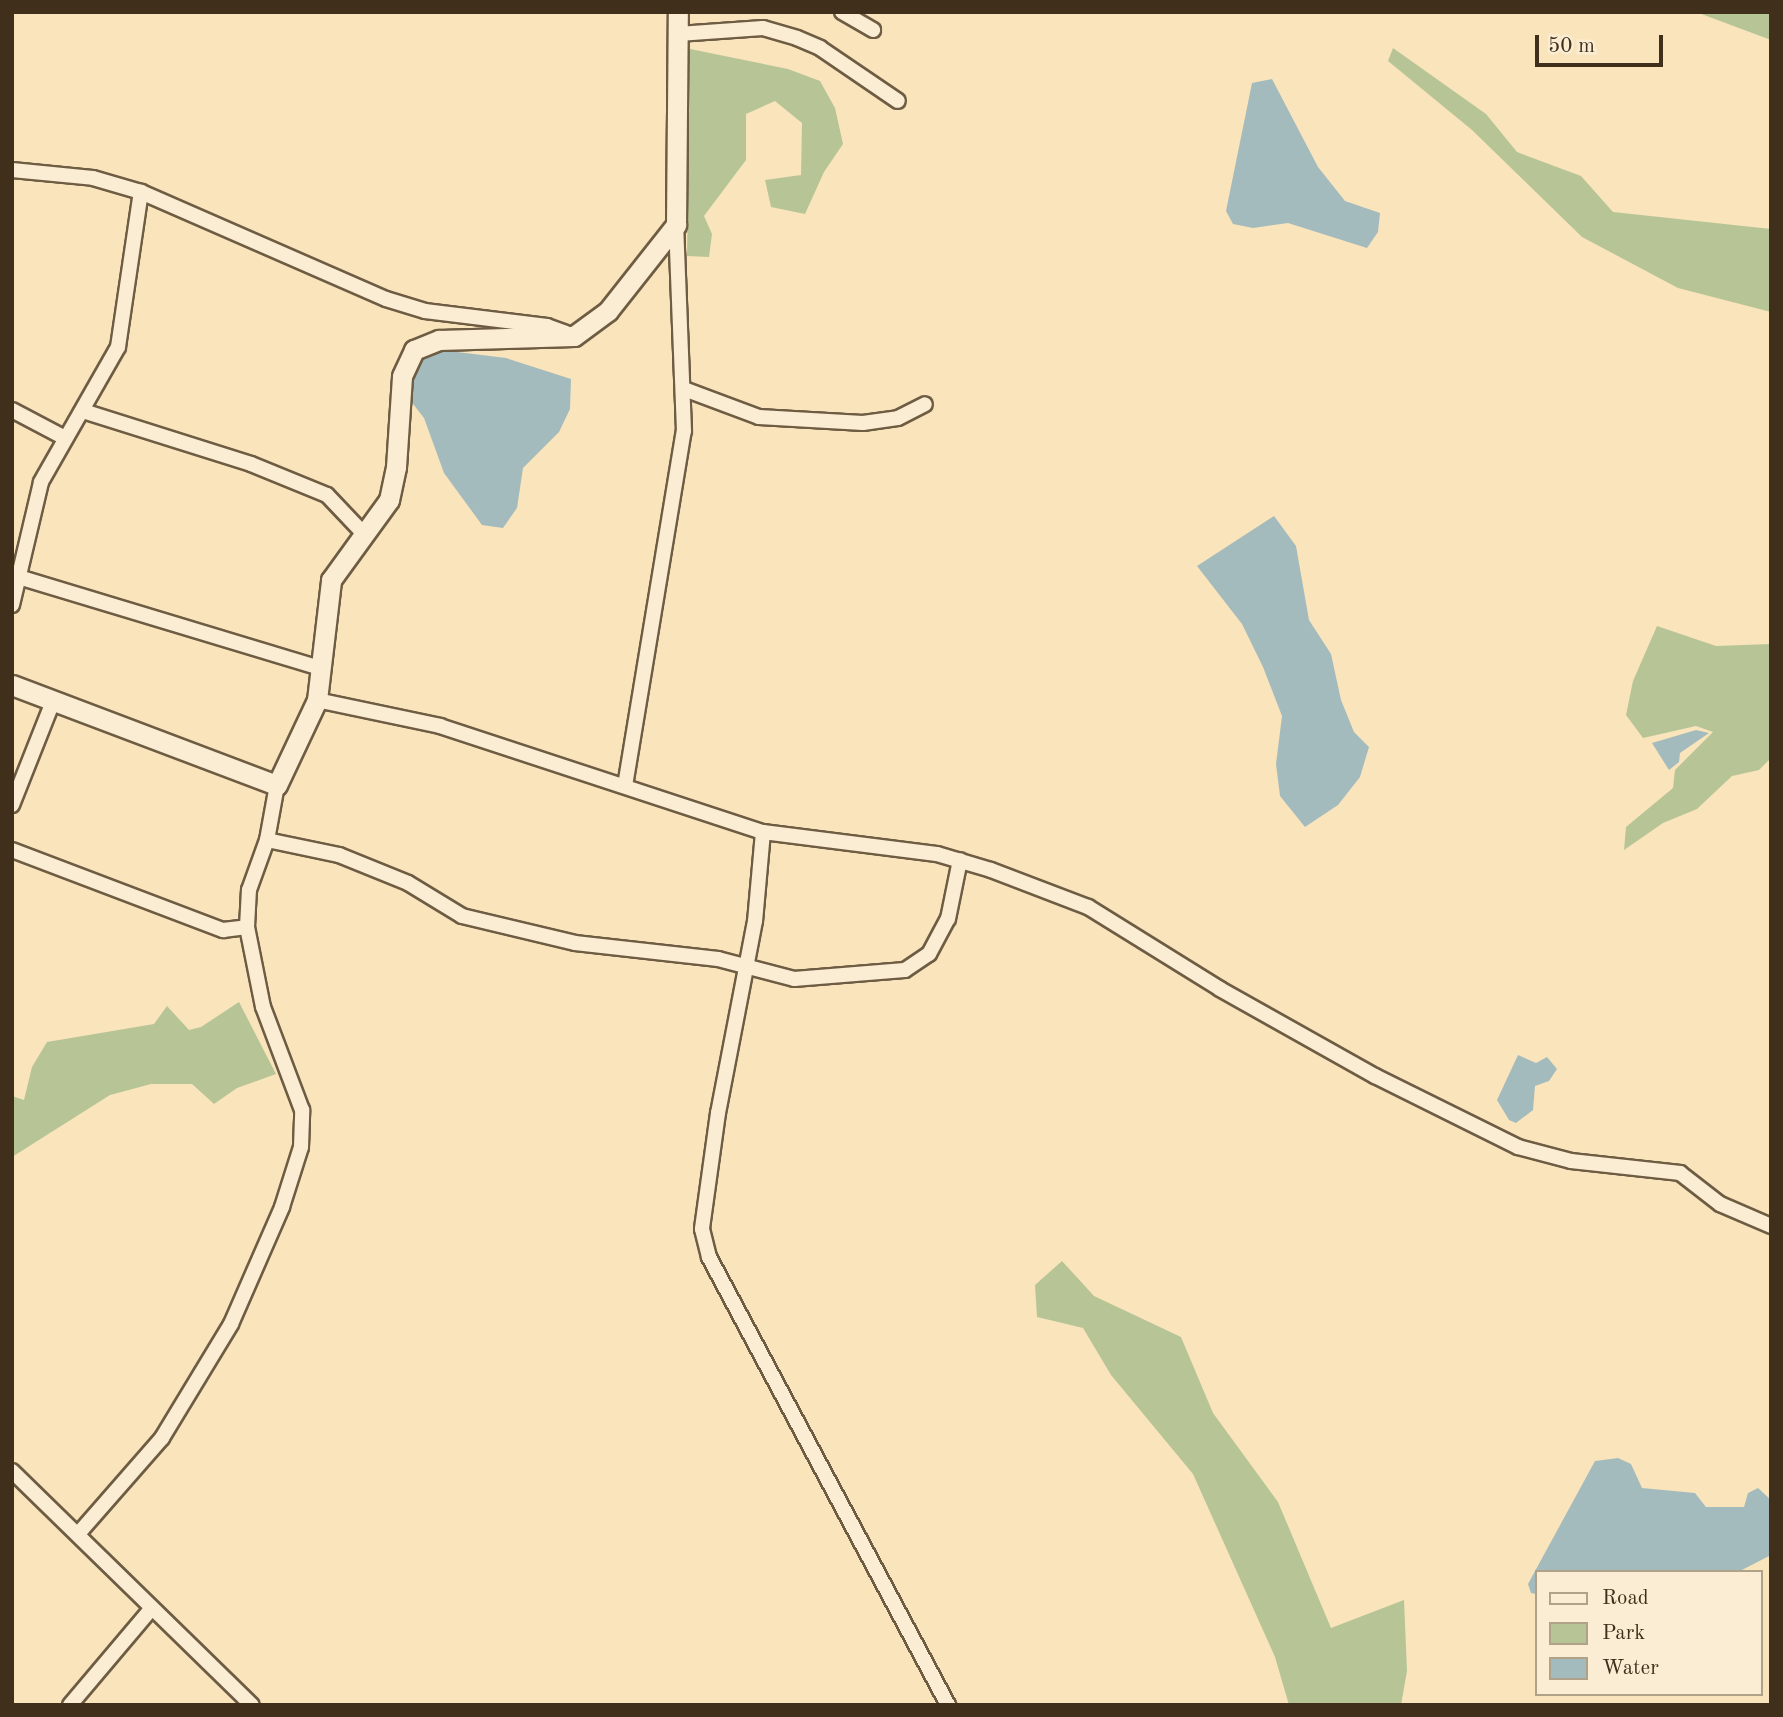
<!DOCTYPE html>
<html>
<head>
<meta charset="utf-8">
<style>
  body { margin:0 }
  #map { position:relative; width:1783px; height:1717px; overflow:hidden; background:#f9e4bc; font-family:"Old Standard TT",serif }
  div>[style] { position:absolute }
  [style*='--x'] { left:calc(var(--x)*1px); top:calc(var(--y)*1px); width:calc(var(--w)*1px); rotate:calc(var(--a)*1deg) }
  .green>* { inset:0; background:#b7c596 }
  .water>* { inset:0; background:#a4bbbd }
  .roads { filter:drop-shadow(2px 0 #6e5c43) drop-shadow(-2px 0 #6e5c43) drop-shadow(0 2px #6e5c43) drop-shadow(0 -2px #6e5c43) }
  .street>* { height:14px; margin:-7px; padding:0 7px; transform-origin:7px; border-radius:7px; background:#fbedd3 }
  .secondary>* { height:19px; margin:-9.5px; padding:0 9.5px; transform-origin:9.5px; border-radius:9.5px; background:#fbedd3 }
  span { translate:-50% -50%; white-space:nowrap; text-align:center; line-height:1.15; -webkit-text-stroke:6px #fbedd3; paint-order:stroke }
  .frame { position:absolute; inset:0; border:14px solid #3f2f1b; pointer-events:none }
  .legend { position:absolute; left:1535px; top:1570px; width:228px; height:126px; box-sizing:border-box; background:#fbedd3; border:2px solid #b0a189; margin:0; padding:9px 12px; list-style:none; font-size:21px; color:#3f2f1b }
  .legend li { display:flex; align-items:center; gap:14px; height:35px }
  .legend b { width:35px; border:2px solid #b0a189 }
  .scale { position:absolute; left:1535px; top:35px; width:128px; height:32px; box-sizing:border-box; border:4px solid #3f2f1b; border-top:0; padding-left:9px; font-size:21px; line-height:24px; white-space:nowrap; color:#3f2f1b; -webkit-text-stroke:5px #fbedd3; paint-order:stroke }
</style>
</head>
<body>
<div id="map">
  <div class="green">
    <div style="clip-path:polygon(1696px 12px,1771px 12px,1771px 40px)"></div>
    <div style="clip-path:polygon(1393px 48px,1486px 114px,1517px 152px,1581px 176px,1613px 212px,1771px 229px,1771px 312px,1678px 288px,1582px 237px,1472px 130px,1388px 61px)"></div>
    <div style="clip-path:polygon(690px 49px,788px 69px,820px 81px,835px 108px,843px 144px,824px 172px,805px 214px,771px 207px,765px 180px,801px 175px,802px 123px,775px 101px,746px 114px,746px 160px,704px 216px,712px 234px,709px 257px,687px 256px)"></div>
    <div style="clip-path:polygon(1657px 626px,1716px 646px,1771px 644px,1771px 758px,1759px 770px,1732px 776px,1697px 809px,1663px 823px,1624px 850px,1626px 827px,1673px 788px,1675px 770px,1713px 732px,1696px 726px,1643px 738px,1626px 715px,1633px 681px)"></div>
    <div style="clip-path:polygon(239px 1002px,276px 1074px,237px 1088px,214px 1104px,192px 1084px,151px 1084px,110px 1095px,12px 1157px,12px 1096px,24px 1100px,32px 1067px,47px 1042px,154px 1024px,167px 1006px,189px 1030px,201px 1027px)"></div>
    <div style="clip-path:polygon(1062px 1261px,1094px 1296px,1181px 1337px,1213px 1413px,1278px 1502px,1331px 1628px,1404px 1600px,1407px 1671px,1401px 1705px,1289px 1705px,1275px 1657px,1193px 1474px,1111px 1375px,1083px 1328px,1037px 1317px,1035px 1285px)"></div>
  </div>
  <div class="water">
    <div style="clip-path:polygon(1272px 79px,1318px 167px,1345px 201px,1380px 213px,1378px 232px,1367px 248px,1288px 223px,1253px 228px,1233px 224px,1226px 211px,1252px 83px)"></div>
    <div style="clip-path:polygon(449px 351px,506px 358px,571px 379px,570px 409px,559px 432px,523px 468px,517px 508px,503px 528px,482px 525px,444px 473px,424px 418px,410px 400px,417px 362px,432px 352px)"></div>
    <div style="clip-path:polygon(1274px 516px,1296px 546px,1309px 620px,1331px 654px,1341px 700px,1354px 732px,1369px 747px,1360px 777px,1338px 805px,1305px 827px,1280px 796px,1276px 764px,1282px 716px,1263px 667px,1242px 624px,1197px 566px)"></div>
    <div style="clip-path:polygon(1696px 730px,1709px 733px,1680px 753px,1679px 762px,1669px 770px,1652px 743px)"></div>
    <div style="clip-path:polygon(1518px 1055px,1536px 1063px,1547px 1057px,1557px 1069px,1549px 1081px,1535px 1086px,1533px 1110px,1516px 1123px,1509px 1120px,1497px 1100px)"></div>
    <div style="clip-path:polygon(1618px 1458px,1631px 1464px,1642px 1488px,1695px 1493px,1706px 1507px,1744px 1507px,1748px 1493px,1758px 1488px,1771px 1500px,1771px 1555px,1738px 1572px,1536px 1572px,1536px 1594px,1531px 1593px,1528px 1584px,1595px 1461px)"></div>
  </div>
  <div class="roads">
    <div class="street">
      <div style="--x:842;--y:12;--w:36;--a:30"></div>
      <div style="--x:678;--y:34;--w:85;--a:-4"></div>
      <div style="--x:763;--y:28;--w:35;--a:16"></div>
      <div style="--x:797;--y:38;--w:25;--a:23"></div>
      <div style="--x:820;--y:48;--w:94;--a:34.2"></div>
      <div style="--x:12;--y:170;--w:81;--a:5.6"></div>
      <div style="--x:93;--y:178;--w:50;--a:16.3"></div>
      <div style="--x:141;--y:192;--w:267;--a:23.6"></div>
      <div style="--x:386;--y:299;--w:41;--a:17.1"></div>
      <div style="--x:425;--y:311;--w:123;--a:7"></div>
      <div style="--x:547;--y:326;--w:20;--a:20"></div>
      <div style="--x:684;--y:389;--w:80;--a:20.5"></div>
      <div style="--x:759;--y:417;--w:104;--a:3.3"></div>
      <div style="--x:863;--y:423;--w:35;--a:-8"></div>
      <div style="--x:898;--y:418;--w:30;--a:-27"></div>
      <div style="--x:12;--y:410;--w:60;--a:27.8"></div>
      <div style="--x:83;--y:411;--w:176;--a:17.5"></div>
      <div style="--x:251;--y:464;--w:82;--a:22.2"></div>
      <div style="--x:327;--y:495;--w:52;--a:46.5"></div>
      <div style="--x:12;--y:575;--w:322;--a:16.8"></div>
      <div style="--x:12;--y:605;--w:126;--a:-76.7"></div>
      <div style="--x:41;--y:482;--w:155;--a:-60.3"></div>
      <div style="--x:118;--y:347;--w:157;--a:-81.6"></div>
      <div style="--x:317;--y:700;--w:126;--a:11.9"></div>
      <div style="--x:440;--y:726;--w:340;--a:18.2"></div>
      <div style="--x:763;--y:832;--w:175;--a:7.2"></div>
      <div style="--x:937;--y:854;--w:56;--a:16.5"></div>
      <div style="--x:991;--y:870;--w:104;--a:20.9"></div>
      <div style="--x:1088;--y:907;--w:155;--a:31.8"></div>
      <div style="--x:1220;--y:989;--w:178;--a:29.3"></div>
      <div style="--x:1375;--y:1076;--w:160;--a:26.4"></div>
      <div style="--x:1518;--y:1147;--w:55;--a:14.8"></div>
      <div style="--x:1571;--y:1161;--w:110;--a:6.3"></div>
      <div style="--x:1680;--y:1173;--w:51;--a:37.8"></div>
      <div style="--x:1720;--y:1204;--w:56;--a:23.3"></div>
      <div style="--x:625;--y:786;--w:360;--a:-80.6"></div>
      <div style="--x:684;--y:431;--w:206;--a:-92.2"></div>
      <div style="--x:12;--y:805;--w:114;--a:-68.4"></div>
      <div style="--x:763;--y:832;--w:89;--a:95.1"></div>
      <div style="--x:755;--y:921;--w:196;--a:100.9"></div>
      <div style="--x:718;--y:1113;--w:117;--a:97.9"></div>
      <div style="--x:702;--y:1229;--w:29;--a:76"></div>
      <div style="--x:709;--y:1257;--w:508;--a:61.92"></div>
      <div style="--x:267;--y:840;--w:74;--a:11.8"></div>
      <div style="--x:339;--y:855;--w:74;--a:22.1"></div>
      <div style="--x:408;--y:883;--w:63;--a:31.4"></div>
      <div style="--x:462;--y:916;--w:116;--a:13.4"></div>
      <div style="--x:575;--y:943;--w:144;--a:6.4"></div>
      <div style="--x:718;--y:959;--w:79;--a:14.7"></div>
      <div style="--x:794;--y:979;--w:111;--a:-4.6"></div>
      <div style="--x:905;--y:970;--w:29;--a:-34"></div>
      <div style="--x:929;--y:954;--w:40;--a:-62"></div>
      <div style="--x:948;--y:919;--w:60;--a:-78.5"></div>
      <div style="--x:12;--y:850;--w:226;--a:20.8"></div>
      <div style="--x:223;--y:930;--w:24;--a:-7"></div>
      <div style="--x:12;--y:1471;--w:335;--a:44.3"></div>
      <div style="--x:78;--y:1534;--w:128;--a:-48.8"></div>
      <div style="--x:162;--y:1438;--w:133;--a:-58.8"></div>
      <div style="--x:231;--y:1324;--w:128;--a:-66.4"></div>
      <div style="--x:282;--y:1207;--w:63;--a:-72.4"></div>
      <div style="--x:301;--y:1147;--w:37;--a:-88"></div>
      <div style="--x:302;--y:1110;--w:110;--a:-110.7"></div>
      <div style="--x:263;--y:1007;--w:82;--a:-101.3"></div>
      <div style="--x:247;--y:927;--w:37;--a:-87"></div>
      <div style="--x:249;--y:890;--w:53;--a:-70.2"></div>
      <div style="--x:267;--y:840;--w:56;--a:-79.7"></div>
      <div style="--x:70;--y:1705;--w:126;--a:-49.8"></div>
    </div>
    <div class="secondary">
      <div style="--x:12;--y:685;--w:283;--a:20.7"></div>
      <div style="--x:277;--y:785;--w:94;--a:-64.8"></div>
      <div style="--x:317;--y:700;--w:121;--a:-83.3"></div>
      <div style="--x:331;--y:580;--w:99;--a:-54.1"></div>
      <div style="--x:389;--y:500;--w:34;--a:-78"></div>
      <div style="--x:396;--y:467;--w:91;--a:-86.2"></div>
      <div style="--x:402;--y:376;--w:29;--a:-65"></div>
      <div style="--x:414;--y:350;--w:27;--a:-22"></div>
      <div style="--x:439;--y:340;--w:135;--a:-1.7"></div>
      <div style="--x:574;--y:336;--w:42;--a:-36.3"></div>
      <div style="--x:608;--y:311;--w:110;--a:-51.7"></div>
      <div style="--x:676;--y:225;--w:213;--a:-89.5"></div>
    </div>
  </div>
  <div class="frame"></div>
  <ul class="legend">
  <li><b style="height:9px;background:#fbedd3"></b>Road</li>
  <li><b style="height:19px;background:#b7c596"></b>Park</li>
  <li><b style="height:19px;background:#a4bbbd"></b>Water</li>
  </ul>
  <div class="scale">50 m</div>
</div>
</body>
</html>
